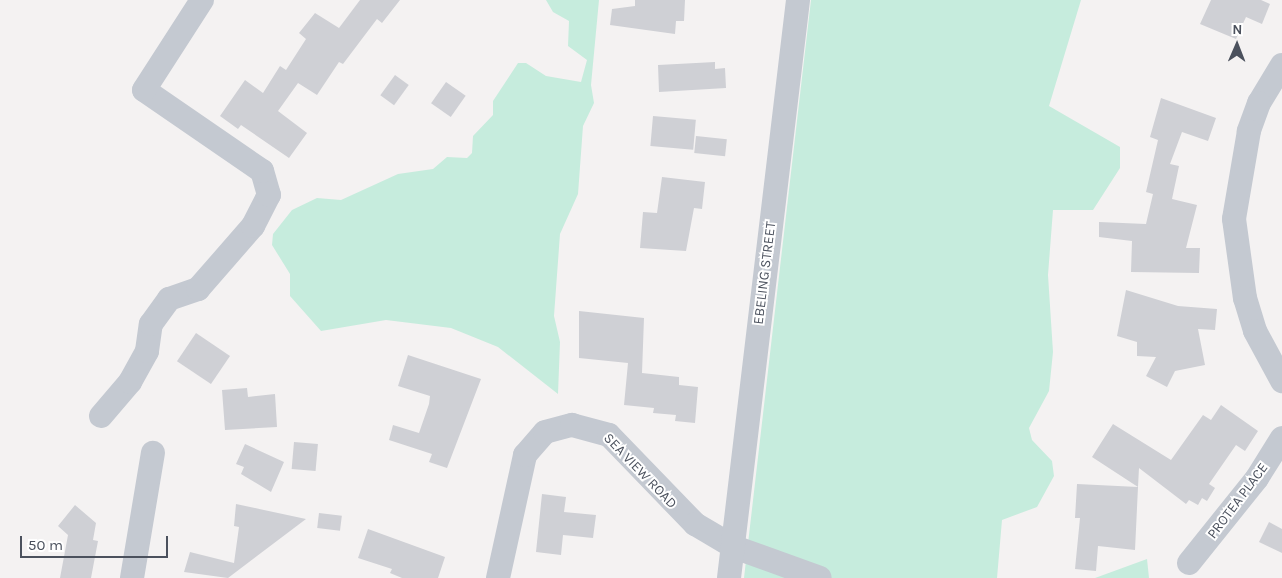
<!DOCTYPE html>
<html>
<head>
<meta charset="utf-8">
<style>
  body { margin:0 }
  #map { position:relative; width:1282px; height:578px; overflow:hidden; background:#f4f2f2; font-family:Karla,sans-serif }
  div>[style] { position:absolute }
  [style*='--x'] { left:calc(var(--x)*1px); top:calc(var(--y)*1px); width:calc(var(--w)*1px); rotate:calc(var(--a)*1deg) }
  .green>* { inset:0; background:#c6ecdd }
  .building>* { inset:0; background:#cfd0d5; transform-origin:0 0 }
  .minor>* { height:24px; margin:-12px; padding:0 12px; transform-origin:12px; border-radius:12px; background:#c4c9d1 }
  span { translate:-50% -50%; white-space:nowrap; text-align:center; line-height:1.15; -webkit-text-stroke:4px #fff; paint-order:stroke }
  .street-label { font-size:14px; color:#4b515d }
  .north { position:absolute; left:1212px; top:20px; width:50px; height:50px; -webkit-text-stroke:4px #fff; paint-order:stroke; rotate:1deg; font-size:14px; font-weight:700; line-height:20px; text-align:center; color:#4b515d }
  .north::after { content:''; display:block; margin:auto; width:18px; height:22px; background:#4b515d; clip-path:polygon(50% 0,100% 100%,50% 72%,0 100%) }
  .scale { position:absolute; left:20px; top:536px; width:148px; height:22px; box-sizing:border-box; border:2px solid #4b515d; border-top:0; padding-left:6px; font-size:15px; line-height:18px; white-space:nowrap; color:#4b515d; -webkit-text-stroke:4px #fff; paint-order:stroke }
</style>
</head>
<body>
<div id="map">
  <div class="green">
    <div style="clip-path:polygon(546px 0,599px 0,591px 85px,594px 103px,583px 126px,578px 194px,560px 234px,554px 316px,560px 342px,558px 394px,498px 347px,451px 328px,386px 320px,321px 331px,290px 296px,290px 274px,272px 245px,273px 234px,292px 210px,317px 198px,341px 200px,398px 174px,433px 169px,447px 157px,467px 158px,472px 153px,473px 136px,493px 115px,493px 101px,518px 63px,526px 63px,546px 76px,581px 82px,587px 60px,568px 46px,569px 21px,553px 12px)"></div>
    <div style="clip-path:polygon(811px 0,1081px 0,1049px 106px,1120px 147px,1120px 168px,1093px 210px,1053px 210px,1048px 275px,1053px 352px,1049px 391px,1029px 428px,1032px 440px,1052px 461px,1054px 476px,1037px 507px,1002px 520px,997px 578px,744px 578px)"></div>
    <div style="clip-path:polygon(1147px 559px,1149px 578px,1095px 578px)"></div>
  </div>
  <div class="building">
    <div style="clip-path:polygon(360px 0,400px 0,382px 23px,377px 19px,343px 64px,339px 62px,317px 95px,298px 83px,278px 111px,307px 133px,289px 158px,241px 125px,238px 129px,220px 116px,245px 80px,263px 93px,280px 66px,286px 70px,306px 39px,299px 33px,315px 13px,339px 28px)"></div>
    <div style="clip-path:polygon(635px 0,685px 0,684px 21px,676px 21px,675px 34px,610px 25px,612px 9px,635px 6px)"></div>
    <div style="clip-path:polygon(1211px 0,1261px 0,1270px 4px,1262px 24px,1246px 17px,1236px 39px,1200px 24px)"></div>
    <div style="clip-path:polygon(715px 62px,715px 69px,725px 68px,726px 88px,659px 92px,658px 65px)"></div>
    <div style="left:395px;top:75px;width:17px;height:25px;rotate:36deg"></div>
    <div style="left:446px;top:82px;width:24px;height:26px;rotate:35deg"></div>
    <div style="clip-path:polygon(1161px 98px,1216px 118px,1208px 141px,1182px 132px,1170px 164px,1179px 166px,1172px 199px,1197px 205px,1186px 248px,1200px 248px,1199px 273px,1131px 272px,1132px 241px,1099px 237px,1099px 222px,1146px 224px,1153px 194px,1146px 192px,1158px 140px,1150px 137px)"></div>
    <div style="left:653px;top:116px;width:43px;height:30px;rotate:5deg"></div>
    <div style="left:696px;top:136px;width:31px;height:17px;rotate:6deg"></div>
    <div style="clip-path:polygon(662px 177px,705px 182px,702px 209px,694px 208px,686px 251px,640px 248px,643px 212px,657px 213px)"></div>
    <div style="clip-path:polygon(1126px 290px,1178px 306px,1217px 309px,1215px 330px,1198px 329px,1205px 365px,1175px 371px,1167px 387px,1146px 376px,1156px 357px,1137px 356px,1137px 342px,1117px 336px)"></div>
    <div style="clip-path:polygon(579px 311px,644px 318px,642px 373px,679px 377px,679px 385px,698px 387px,695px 423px,675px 421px,676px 415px,653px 413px,654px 408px,624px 405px,628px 363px,579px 358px)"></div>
    <div style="left:196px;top:333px;width:41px;height:34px;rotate:34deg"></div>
    <div style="clip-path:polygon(408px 355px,481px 379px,447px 468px,429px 462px,432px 454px,389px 440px,393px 425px,419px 433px,429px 404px,430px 396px,398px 386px)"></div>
    <div style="clip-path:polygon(247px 388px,248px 397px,275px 394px,277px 427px,225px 430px,222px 390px)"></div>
    <div style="clip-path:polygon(1221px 405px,1258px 431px,1245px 451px,1236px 445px,1209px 484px,1215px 488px,1207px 501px,1202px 498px,1198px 505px,1189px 500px,1186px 504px,1139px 468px,1138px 487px,1092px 457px,1113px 424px,1171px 460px,1203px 415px,1211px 420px)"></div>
    <div style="left:294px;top:442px;width:24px;height:27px;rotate:5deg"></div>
    <div style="clip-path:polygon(245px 444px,284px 462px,271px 492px,241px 474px,244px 467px,236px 464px)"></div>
    <div style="clip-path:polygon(1077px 484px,1138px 487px,1135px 550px,1098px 546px,1096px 571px,1075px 569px,1080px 518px,1075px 518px)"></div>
    <div style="clip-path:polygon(542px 494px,566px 497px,564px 512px,596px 515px,593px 538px,563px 535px,561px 555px,536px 552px)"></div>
    <div style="clip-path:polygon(236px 504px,306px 519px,228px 578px,184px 572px,190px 552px,234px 563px,239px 527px,234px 526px)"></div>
    <div style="clip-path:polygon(75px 505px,96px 523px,93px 540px,98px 541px,91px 578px,60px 578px,68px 535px,58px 526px)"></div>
    <div style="left:319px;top:513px;width:23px;height:15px;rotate:7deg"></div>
    <div style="clip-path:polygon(1269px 522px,1282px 529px,1282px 553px,1259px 542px)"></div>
    <div style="clip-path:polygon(368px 529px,445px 557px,438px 578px,402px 578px,390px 573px,392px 569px,358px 558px)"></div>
  </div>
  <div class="minor">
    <div style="--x:1282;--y:65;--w:44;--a:121.2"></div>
    <div style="--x:1259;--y:103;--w:30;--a:110"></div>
    <div style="--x:1249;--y:131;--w:89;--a:99.7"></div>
    <div style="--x:1234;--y:219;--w:80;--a:82.1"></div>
    <div style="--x:1245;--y:298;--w:34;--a:73"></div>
    <div style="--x:1255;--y:331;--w:57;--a:61.6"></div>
    <div style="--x:101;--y:416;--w:45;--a:-49.5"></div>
    <div style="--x:130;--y:382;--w:35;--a:-61"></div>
    <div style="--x:147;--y:351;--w:27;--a:-82"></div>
    <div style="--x:151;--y:324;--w:31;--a:-54"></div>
    <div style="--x:169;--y:299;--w:31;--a:-19"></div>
    <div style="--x:198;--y:289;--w:84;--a:-48.9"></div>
    <div style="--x:253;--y:226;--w:35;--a:-63"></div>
    <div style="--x:269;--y:195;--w:25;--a:-106"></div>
    <div style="--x:262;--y:171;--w:143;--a:-145.5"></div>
    <div style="--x:144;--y:90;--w:107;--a:-57.2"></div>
    <div style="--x:1189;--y:563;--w:109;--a:-51.3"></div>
    <div style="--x:1257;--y:478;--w:47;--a:-58"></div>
    <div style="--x:132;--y:578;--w:127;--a:-80.5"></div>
    <div style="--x:498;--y:578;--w:126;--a:-77.6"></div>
    <div style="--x:525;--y:455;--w:30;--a:-49"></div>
    <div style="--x:545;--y:432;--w:28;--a:-15"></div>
    <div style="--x:572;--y:425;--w:38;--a:15"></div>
    <div style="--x:609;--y:435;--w:124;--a:46"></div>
    <div style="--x:695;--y:524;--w:45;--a:30.5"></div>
    <div style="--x:734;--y:547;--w:91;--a:19.8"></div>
    <div style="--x:729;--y:578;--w:582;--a:-83.19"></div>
  </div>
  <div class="street-label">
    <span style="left:765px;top:273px;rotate:-83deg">EBELING STREET</span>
    <span style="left:640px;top:471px;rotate:46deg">SEA VIEW ROAD</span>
    <span style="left:1238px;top:501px;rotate:-53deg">PROTEA PLACE</span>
  </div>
  <div class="north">N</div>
  <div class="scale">50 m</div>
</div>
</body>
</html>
